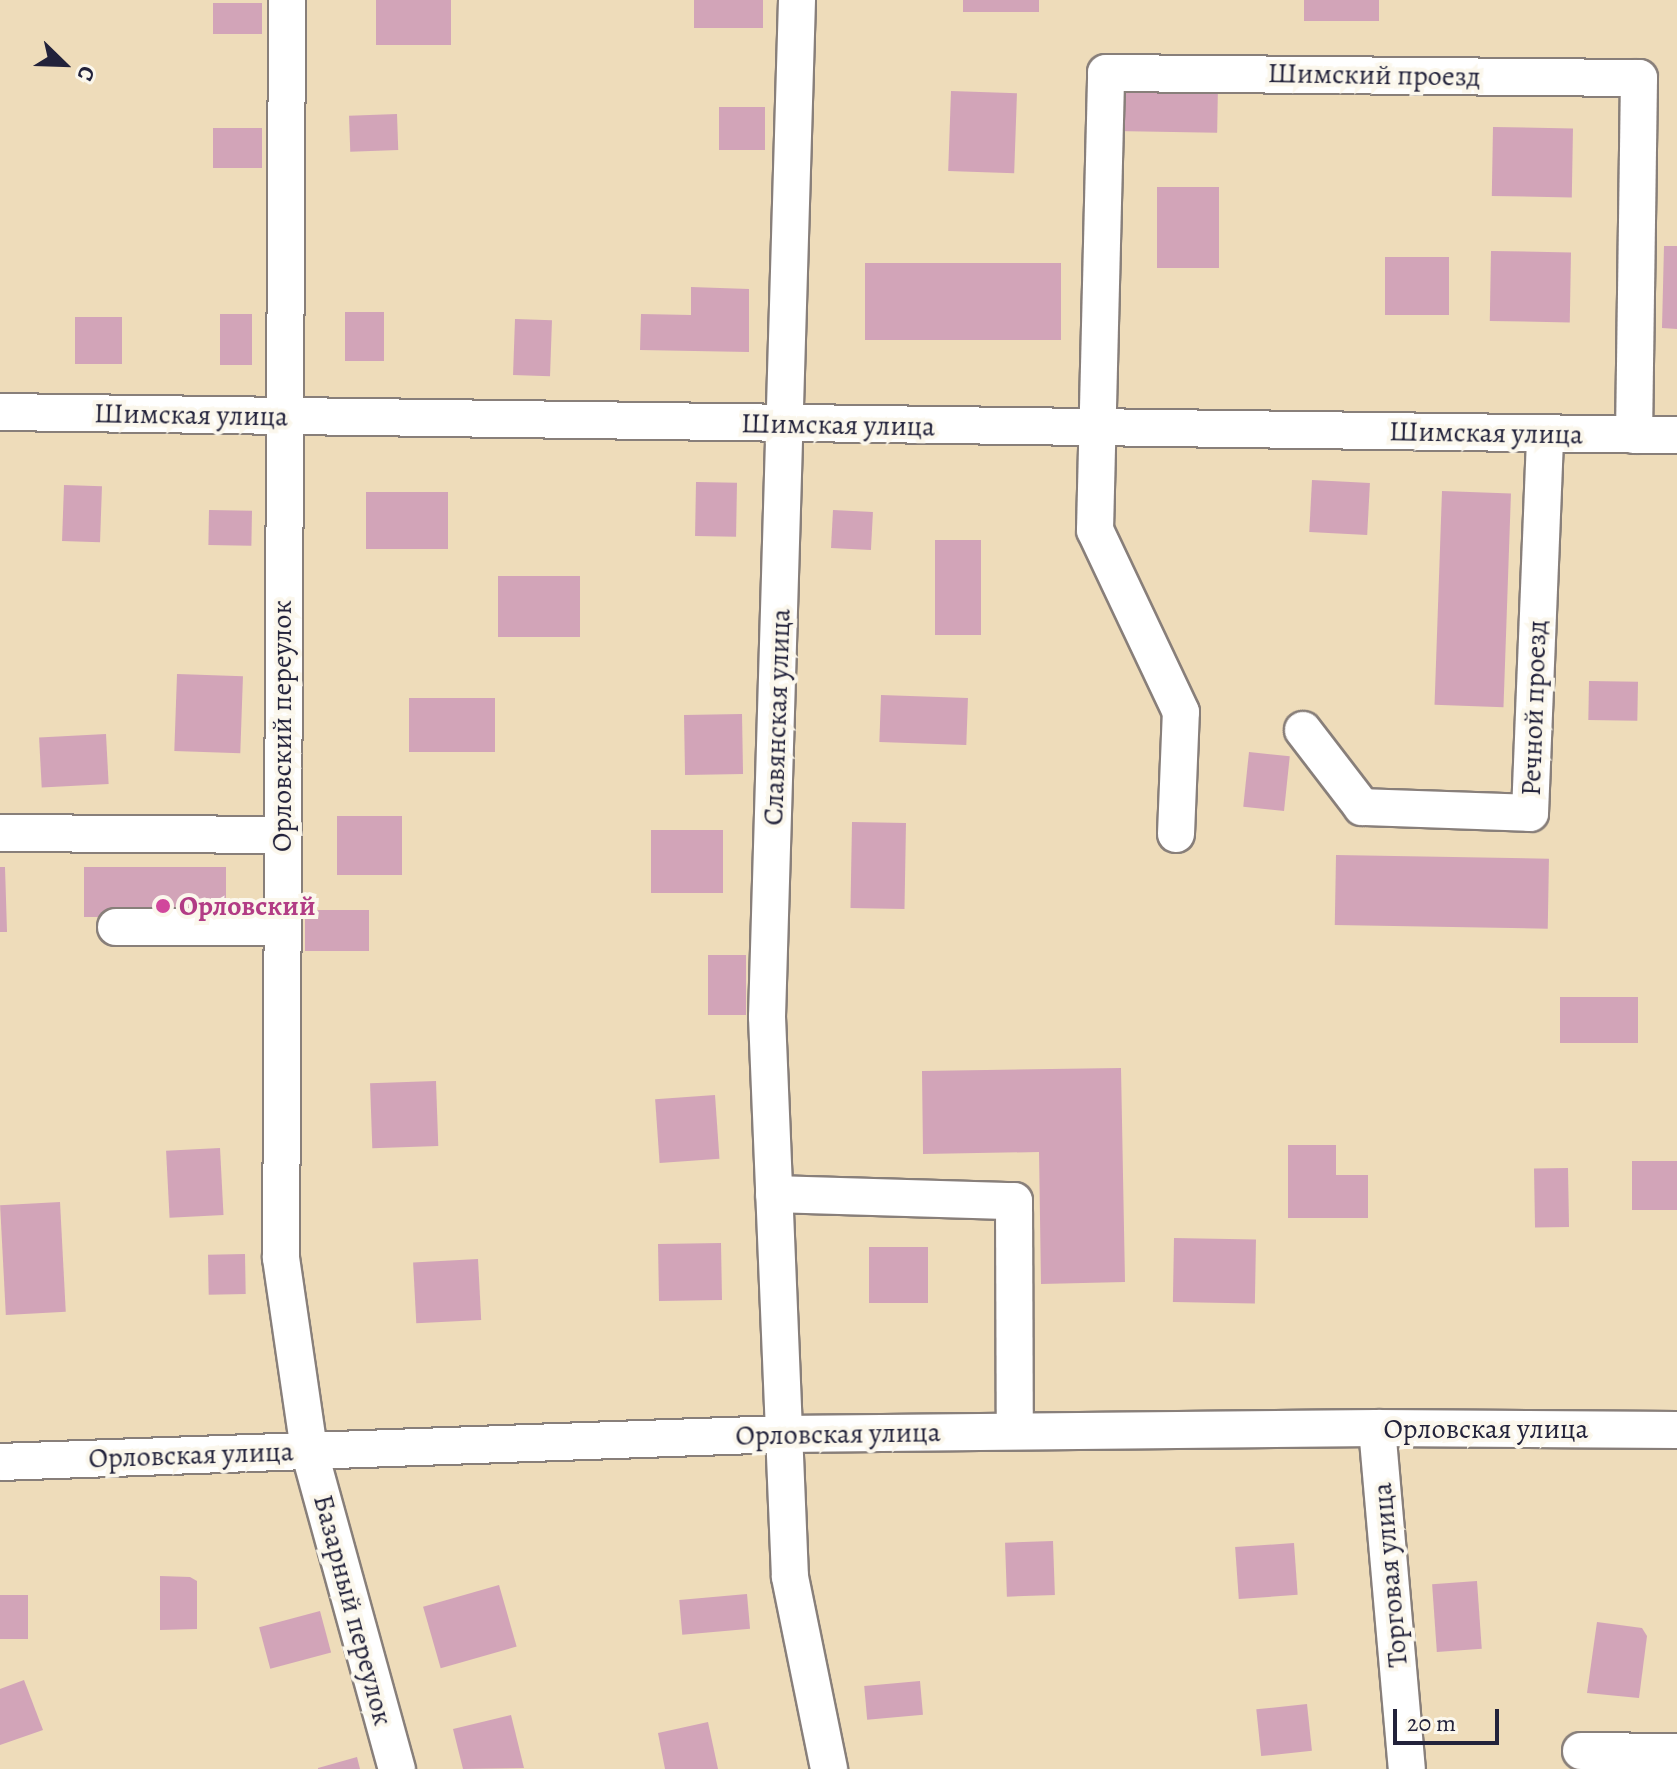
<!DOCTYPE html>
<html>
<head>
<meta charset="utf-8">
<style>
  body { margin:0 }
  #map { position:relative; width:1677px; height:1769px; overflow:hidden; background:#eedcba; font-family:Alegreya,serif }
  div>[style] { position:absolute }
  [style*='--x'] { left:calc(var(--x)*1px); top:calc(var(--y)*1px); width:calc(var(--w)*1px); rotate:calc(var(--a)*1deg) }
  .building>* { inset:0; background:#d2a4b8; transform-origin:0 0 }
  .roads { filter:drop-shadow(2px 0 #887f7a) drop-shadow(-2px 0 #887f7a) drop-shadow(0 2px #887f7a) drop-shadow(0 -2px #887f7a) }
  .minor>* { height:36px; margin:-18px; padding:0 18px; transform-origin:18px; border-radius:18px; background:#fff }
  .dots>* { width:22px; height:22px; translate:-50% -50%; box-sizing:border-box; border:4px solid #fbf7ec; border-radius:50% }
  span { translate:-50% -50%; white-space:nowrap; text-align:center; line-height:1.15; -webkit-text-stroke:8px #fbf7ec; paint-order:stroke }
  .street-label { font-size:28px; color:#22223b }
  .hotel-label { font-size:28px; color:#b23c85; font-weight:700 }
  .left { translate:0 -50%; text-align:left }
  .north { position:absolute; left:24px; top:24px; width:80px; height:80px; -webkit-text-stroke:6px #fbf7ec; paint-order:stroke; rotate:113deg; font-size:22px; font-weight:700; line-height:32px; text-align:center; color:#22223b }
  .north::after { content:''; display:block; margin:auto; width:28px; height:36px; background:#22223b; clip-path:polygon(50% 0,100% 100%,50% 72%,0 100%) }
  .scale { position:absolute; left:1393px; top:1709px; width:106px; height:36px; box-sizing:border-box; border:4px solid #22223b; border-top:0; padding-left:10px; font-size:24px; line-height:28px; white-space:nowrap; color:#22223b; -webkit-text-stroke:6px #fbf7ec; paint-order:stroke }
</style>
</head>
<body>
<div id="map">
  <div class="building">
    <div style="left:376px;top:0;width:75px;height:45px"></div>
    <div style="left:694px;top:0;width:69px;height:28px"></div>
    <div style="left:963px;top:0;width:76px;height:12px"></div>
    <div style="left:1304px;top:0;width:75px;height:21px"></div>
    <div style="left:213px;top:3px;width:49px;height:31px"></div>
    <div style="left:1115px;top:83px;width:103px;height:48px;rotate:1deg"></div>
    <div style="left:951px;top:91px;width:66px;height:80px;rotate:2deg"></div>
    <div style="left:719px;top:107px;width:46px;height:43px"></div>
    <div style="left:397px;top:114px;width:36px;height:48px;rotate:88deg"></div>
    <div style="left:1493px;top:127px;width:80px;height:69px;rotate:1deg"></div>
    <div style="left:213px;top:128px;width:49px;height:40px"></div>
    <div style="left:1219px;top:187px;width:81px;height:62px;rotate:90deg"></div>
    <div style="clip-path:polygon(1664px 246px,1677px 246px,1677px 329px,1662px 328px)"></div>
    <div style="left:1491px;top:251px;width:80px;height:70px;rotate:1deg"></div>
    <div style="left:1385px;top:257px;width:64px;height:58px"></div>
    <div style="left:865px;top:263px;width:196px;height:77px"></div>
    <div style="clip-path:polygon(691px 287px,749px 289px,749px 352px,640px 350px,641px 314px,691px 315px)"></div>
    <div style="left:345px;top:312px;width:39px;height:49px"></div>
    <div style="left:220px;top:314px;width:32px;height:51px"></div>
    <div style="left:75px;top:317px;width:47px;height:47px"></div>
    <div style="left:515px;top:319px;width:37px;height:56px;rotate:2deg"></div>
    <div style="left:1312px;top:480px;width:58px;height:52px;rotate:3deg"></div>
    <div style="left:696px;top:482px;width:41px;height:54px;rotate:1deg"></div>
    <div style="left:64px;top:485px;width:38px;height:56px;rotate:2deg"></div>
    <div style="left:1442px;top:491px;width:69px;height:214px;rotate:2deg"></div>
    <div style="left:366px;top:492px;width:82px;height:57px"></div>
    <div style="left:209px;top:510px;width:43px;height:35px;rotate:1deg"></div>
    <div style="left:833px;top:510px;width:40px;height:38px;rotate:3deg"></div>
    <div style="left:935px;top:540px;width:46px;height:95px"></div>
    <div style="left:498px;top:576px;width:82px;height:61px"></div>
    <div style="left:177px;top:674px;width:66px;height:77px;rotate:2deg"></div>
    <div style="left:1589px;top:681px;width:49px;height:39px;rotate:1deg"></div>
    <div style="left:881px;top:695px;width:87px;height:47px;rotate:2deg"></div>
    <div style="left:409px;top:698px;width:86px;height:54px"></div>
    <div style="left:742px;top:714px;width:60px;height:58px;rotate:89deg"></div>
    <div style="left:106px;top:734px;width:50px;height:67px;rotate:87deg"></div>
    <div style="left:1249px;top:752px;width:41px;height:55px;rotate:6deg"></div>
    <div style="left:337px;top:816px;width:65px;height:59px"></div>
    <div style="left:852px;top:822px;width:54px;height:86px;rotate:1deg"></div>
    <div style="left:651px;top:830px;width:72px;height:63px"></div>
    <div style="left:1336px;top:855px;width:213px;height:70px;rotate:1deg"></div>
    <div style="clip-path:polygon(0 867px,5px 867px,7px 932px,0 932px)"></div>
    <div style="left:84px;top:867px;width:142px;height:50px"></div>
    <div style="left:305px;top:910px;width:64px;height:41px"></div>
    <div style="left:708px;top:955px;width:38px;height:60px"></div>
    <div style="left:1560px;top:997px;width:78px;height:46px"></div>
    <div style="clip-path:polygon(1121px 1068px,1125px 1282px,1041px 1284px,1039px 1152px,923px 1154px,922px 1071px)"></div>
    <div style="left:436px;top:1081px;width:65px;height:66px;rotate:88deg"></div>
    <div style="left:715px;top:1095px;width:64px;height:60px;rotate:86deg"></div>
    <div style="clip-path:polygon(1288px 1145px,1336px 1145px,1336px 1175px,1368px 1175px,1368px 1218px,1288px 1218px)"></div>
    <div style="left:220px;top:1148px;width:67px;height:54px;rotate:87deg"></div>
    <div style="left:1632px;top:1161px;width:45px;height:49px"></div>
    <div style="left:1568px;top:1168px;width:59px;height:34px;rotate:89deg"></div>
    <div style="left:60px;top:1202px;width:110px;height:60px;rotate:87deg"></div>
    <div style="left:1174px;top:1238px;width:82px;height:64px;rotate:1deg"></div>
    <div style="left:721px;top:1243px;width:57px;height:63px;rotate:89deg"></div>
    <div style="left:869px;top:1247px;width:59px;height:56px"></div>
    <div style="left:245px;top:1254px;width:40px;height:37px;rotate:89deg"></div>
    <div style="left:478px;top:1259px;width:61px;height:65px;rotate:87deg"></div>
    <div style="left:1053px;top:1541px;width:54px;height:48px;rotate:88deg"></div>
    <div style="left:1294px;top:1543px;width:52px;height:59px;rotate:86deg"></div>
    <div style="clip-path:polygon(160px 1576px,190px 1577px,197px 1581px,197px 1629px,160px 1630px)"></div>
    <div style="left:1477px;top:1581px;width:68px;height:45px;rotate:86deg"></div>
    <div style="left:499px;top:1585px;width:64px;height:79px;rotate:74deg"></div>
    <div style="left:747px;top:1594px;width:35px;height:68px;rotate:85deg"></div>
    <div style="left:0;top:1595px;width:28px;height:44px"></div>
    <div style="left:320px;top:1611px;width:43px;height:63px;rotate:75deg"></div>
    <div style="clip-path:polygon(1597px 1622px,1642px 1628px,1647px 1636px,1639px 1698px,1587px 1693px)"></div>
    <div style="clip-path:polygon(24px 1680px,43px 1730px,0 1745px,0 1689px)"></div>
    <div style="left:920px;top:1681px;width:34px;height:56px;rotate:85deg"></div>
    <div style="left:1307px;top:1704px;width:47px;height:51px;rotate:84deg"></div>
    <div style="clip-path:polygon(511px 1715px,524px 1768px,463px 1769px,453px 1729px)"></div>
    <div style="clip-path:polygon(708px 1722px,718px 1769px,665px 1769px,658px 1733px)"></div>
    <div style="clip-path:polygon(357px 1757px,360px 1769px,318px 1769px,318px 1768px)"></div>
  </div>
  <div class="roads">
    <div class="minor">
      <div style="--x:287;--y:0;--w:1258;--a:90.27"></div>
      <div style="--x:281;--y:1258;--w:194;--a:81.7"></div>
      <div style="--x:309;--y:1450;--w:331;--a:74.6"></div>
      <div style="--x:797;--y:0;--w:1017;--a:91.69"></div>
      <div style="--x:767;--y:1017;--w:560;--a:87.65"></div>
      <div style="--x:790;--y:1577;--w:196;--a:78.5"></div>
      <div style="--x:0;--y:412;--w:1677;--a:0.79"></div>
      <div style="--x:1303;--y:730;--w:97;--a:52.5"></div>
      <div style="--x:1362;--y:807;--w:168;--a:2"></div>
      <div style="--x:1530;--y:813;--w:379;--a:-87.7"></div>
      <div style="--x:0;--y:833;--w:281;--a:0.4"></div>
      <div style="--x:1176;--y:834;--w:122;--a:-87.7"></div>
      <div style="--x:1181;--y:712;--w:201;--a:-115.3"></div>
      <div style="--x:1095;--y:530;--w:457;--a:-88.6"></div>
      <div style="--x:1106;--y:73;--w:533;--a:0.54"></div>
      <div style="--x:1639;--y:78;--w:357;--a:90.8"></div>
      <div style="--x:116;--y:927;--w:165;--a:0"></div>
      <div style="--x:774;--y:1194;--w:240;--a:1.7"></div>
      <div style="--x:1014;--y:1201;--w:230;--a:89.8"></div>
      <div style="--x:1377;--y:1428;--w:342;--a:85"></div>
      <div style="--x:0;--y:1462;--w:784;--a:-2.05"></div>
      <div style="--x:783;--y:1434;--w:594;--a:-0.58"></div>
      <div style="--x:1377;--y:1428;--w:300;--a:0.4"></div>
      <div style="--x:1581;--y:1751;--w:96;--a:0.6"></div>
    </div>
  </div>
  <div class="dots">
    <div style="left:163px;top:906px;background:#d1479c"></div>
  </div>
  <div class="street-label">
    <span style="left:1374px;top:75px;rotate:1deg">Шимский проезд</span>
    <span style="left:191px;top:415px;rotate:1deg">Шимская улица</span>
    <span style="left:838px;top:425px;rotate:1deg">Шимская улица</span>
    <span style="left:1486px;top:433px;rotate:1deg">Шимская улица</span>
    <span style="left:1534px;top:708px;rotate:-88deg">Речной проезд</span>
    <span style="left:777px;top:717px;rotate:-88deg">Славянская улица</span>
    <span style="left:282px;top:726px;rotate:-90deg">Орловский переулок</span>
    <span style="left:1486px;top:1429px">Орловская улица</span>
    <span style="left:838px;top:1434px;rotate:-1deg">Орловская улица</span>
    <span style="left:191px;top:1455px;rotate:-2deg">Орловская улица</span>
    <span style="left:1390px;top:1575px;rotate:-95deg">Торговая улица</span>
    <span style="left:353px;top:1610px;rotate:75deg">Базарный переулок</span>
  </div>
  <div class="hotel-label">
    <span class="left" style="left:179px;top:906px">Орловский</span>
  </div>
  <div class="north">С</div>
  <div class="scale">20 m</div>
</div>
</body>
</html>
